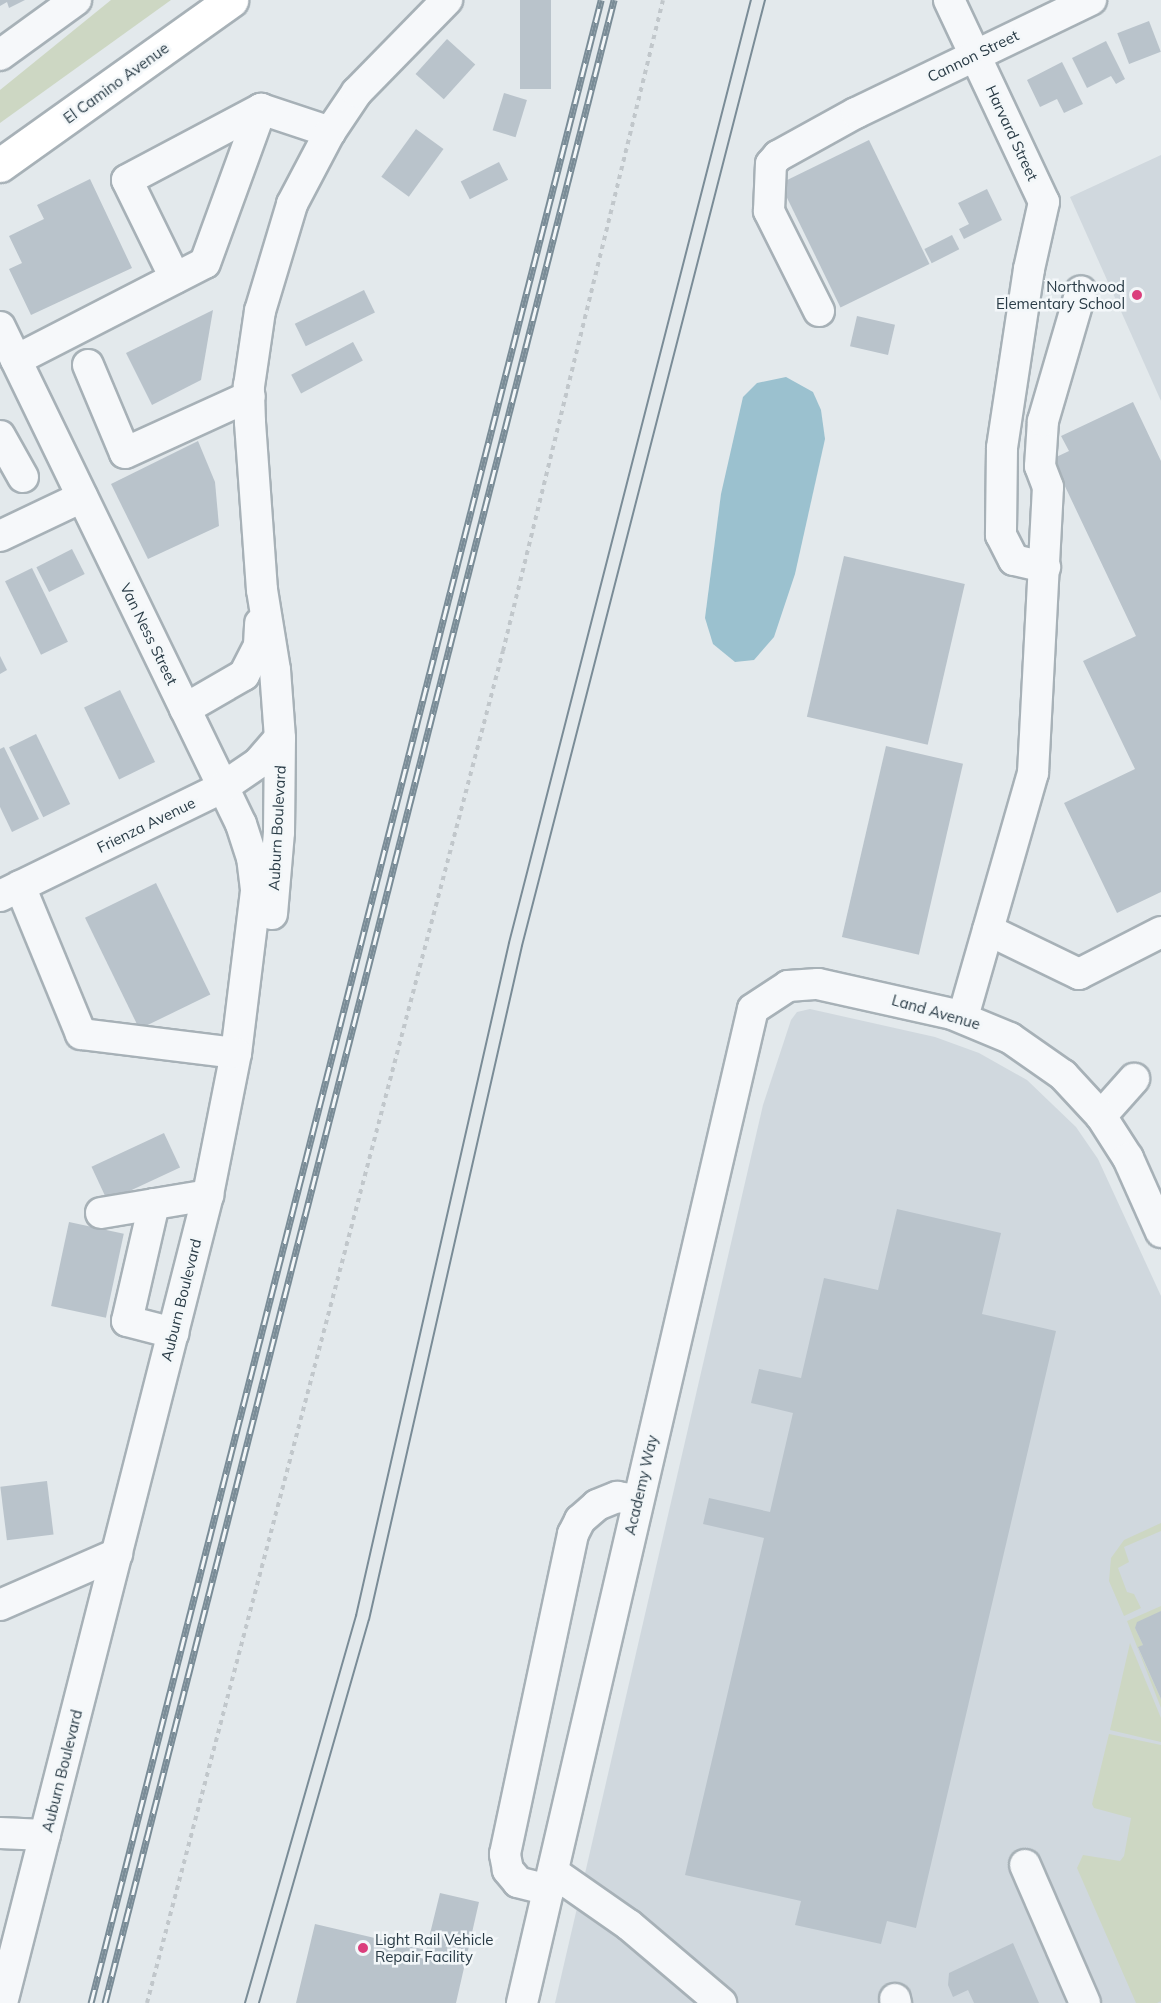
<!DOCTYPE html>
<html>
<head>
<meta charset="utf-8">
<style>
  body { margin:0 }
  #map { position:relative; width:1161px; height:2003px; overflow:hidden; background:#e3e9ec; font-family:Mulish,sans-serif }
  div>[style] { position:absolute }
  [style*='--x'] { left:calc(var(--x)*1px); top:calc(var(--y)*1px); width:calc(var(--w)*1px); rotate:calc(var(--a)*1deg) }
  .built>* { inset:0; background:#d0d8de }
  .green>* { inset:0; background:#cdd7c3 }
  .water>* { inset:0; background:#9bc1cf }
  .building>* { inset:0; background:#b9c3cb; transform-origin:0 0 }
  .path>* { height:4px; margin-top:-2px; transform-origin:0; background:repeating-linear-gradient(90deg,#c1c7cb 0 4.5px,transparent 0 9px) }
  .roads { filter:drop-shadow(2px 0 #a7b1b7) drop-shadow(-2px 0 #a7b1b7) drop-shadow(0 2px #a7b1b7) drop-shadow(0 -2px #a7b1b7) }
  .minor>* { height:30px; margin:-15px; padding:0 15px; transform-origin:15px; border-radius:15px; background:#f6f8fa }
  .major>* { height:33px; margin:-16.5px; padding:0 16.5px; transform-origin:16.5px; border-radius:16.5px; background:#fff }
  .tram>* { height:1.5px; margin:-0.75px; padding:0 0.75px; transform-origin:0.75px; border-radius:0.75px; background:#7a8c97 }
  .rail>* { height:7px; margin-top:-3.5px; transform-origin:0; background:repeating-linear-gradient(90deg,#f3f7f9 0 14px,#7a8c97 0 28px); box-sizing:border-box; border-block:2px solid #7a8c97 }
  .dots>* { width:16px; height:16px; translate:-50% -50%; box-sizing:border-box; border:3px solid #f3f7f9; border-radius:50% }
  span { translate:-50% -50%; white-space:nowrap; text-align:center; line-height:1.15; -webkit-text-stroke:5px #f3f7f9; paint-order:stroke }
  .street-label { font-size:15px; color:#293b46 }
  .poi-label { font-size:15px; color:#293b46 }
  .right { translate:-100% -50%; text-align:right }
  .left { translate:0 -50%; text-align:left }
</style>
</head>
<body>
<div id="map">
  <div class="built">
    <div style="clip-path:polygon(1161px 155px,1161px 401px,1070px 197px)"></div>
    <div style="clip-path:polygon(810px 1009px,935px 1037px,979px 1053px,1027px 1080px,1076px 1127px,1098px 1159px,1161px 1296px,1161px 2003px,555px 2003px,763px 1105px,791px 1020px,797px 1012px)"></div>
  </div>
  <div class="green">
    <div style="clip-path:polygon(111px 0,171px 0,0 123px,0 90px)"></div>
    <div style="clip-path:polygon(1161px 1523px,1161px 1531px,1124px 1547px,1129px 1562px,1118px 1568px,1127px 1592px,1134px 1594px,1141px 1608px,1124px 1616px,1109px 1581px,1111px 1558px,1124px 1540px)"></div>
    <div style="clip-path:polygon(1161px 1606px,1161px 1611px,1135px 1628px,1143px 1645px,1138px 1648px,1161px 1699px,1161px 1708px,1127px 1621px)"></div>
    <div style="clip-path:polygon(1130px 1643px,1161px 1718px,1161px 1742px,1110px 1730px)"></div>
    <div style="clip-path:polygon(1109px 1734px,1161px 1745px,1161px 2001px,1157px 2003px,1136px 2003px,1077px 1868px,1083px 1855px,1120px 1861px,1124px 1856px,1131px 1818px,1094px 1808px,1092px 1804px)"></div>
  </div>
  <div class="water">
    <div style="clip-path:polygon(786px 377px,813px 392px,821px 410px,825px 439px,795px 574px,774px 637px,754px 660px,735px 662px,713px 644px,705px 618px,721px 494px,743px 397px,757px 383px)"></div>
  </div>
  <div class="building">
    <div style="clip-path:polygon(0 0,25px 0,9px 8px,7px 2px,0 6px)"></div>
    <div style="left:520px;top:0;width:31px;height:89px"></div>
    <div style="left:1149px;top:21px;width:33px;height:34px;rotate:69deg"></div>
    <div style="left:447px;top:39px;width:38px;height:47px;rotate:42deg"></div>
    <div style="clip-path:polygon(1106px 41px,1125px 79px,1116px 84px,1111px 76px,1087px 88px,1072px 58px)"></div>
    <div style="clip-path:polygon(1062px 62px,1083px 104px,1064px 113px,1057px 99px,1040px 107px,1027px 80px)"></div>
    <div style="left:504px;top:93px;width:24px;height:39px;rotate:17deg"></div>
    <div style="left:416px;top:129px;width:34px;height:59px;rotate:36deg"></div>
    <div style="left:869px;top:140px;width:138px;height:99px;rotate:64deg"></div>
    <div style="left:499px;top:162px;width:20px;height:43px;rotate:63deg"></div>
    <div style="clip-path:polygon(90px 179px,132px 268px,31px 315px,9px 269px,22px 263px,9px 236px,44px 219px,37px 205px)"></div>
    <div style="clip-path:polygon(987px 189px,1002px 220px,964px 239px,959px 229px,969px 224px,958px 203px)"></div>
    <div style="left:952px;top:235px;width:16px;height:31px;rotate:63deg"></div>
    <div style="left:364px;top:290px;width:25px;height:77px;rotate:64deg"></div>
    <div style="clip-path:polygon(213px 310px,201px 380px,152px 405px,126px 353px)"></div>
    <div style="left:857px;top:316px;width:39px;height:31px;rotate:13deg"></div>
    <div style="left:353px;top:342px;width:21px;height:70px;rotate:62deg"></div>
    <div style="clip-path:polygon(1133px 402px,1161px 461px,1161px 892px,1117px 913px,1064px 803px,1135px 769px,1083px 661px,1136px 636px,1052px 459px,1069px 451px,1061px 436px)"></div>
    <div style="clip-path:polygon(198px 441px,215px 482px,219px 526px,148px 559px,111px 484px)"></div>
    <div style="left:72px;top:549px;width:28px;height:40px;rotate:63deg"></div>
    <div style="left:844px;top:556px;width:124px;height:165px;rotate:13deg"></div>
    <div style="left:32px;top:568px;width:82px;height:30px;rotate:64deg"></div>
    <div style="clip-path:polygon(0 656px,7px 670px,0 674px)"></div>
    <div style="left:120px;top:690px;width:80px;height:40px;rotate:64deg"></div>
    <div style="left:36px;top:734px;width:78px;height:30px;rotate:64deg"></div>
    <div style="left:886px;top:746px;width:79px;height:196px;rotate:13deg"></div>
    <div style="clip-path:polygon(4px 747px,39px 819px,12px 832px,0 807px,0 749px)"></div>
    <div style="left:156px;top:883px;width:124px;height:79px;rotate:64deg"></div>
    <div style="left:164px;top:1133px;width:38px;height:80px;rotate:65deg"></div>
    <div style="clip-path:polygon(897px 1209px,1001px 1233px,982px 1314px,1056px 1331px,916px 1928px,887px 1921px,881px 1944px,795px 1925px,801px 1901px,685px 1875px,764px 1538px,703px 1524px,709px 1498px,770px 1512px,793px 1413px,751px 1403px,759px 1369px,801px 1378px,824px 1278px,878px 1290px)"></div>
    <div style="left:69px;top:1222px;width:56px;height:86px;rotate:12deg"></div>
    <div style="left:47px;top:1481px;width:54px;height:47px;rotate:83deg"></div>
    <div style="clip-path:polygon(1161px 1611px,1161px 1699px,1138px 1647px,1143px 1645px,1135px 1628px,1137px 1622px)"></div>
    <div style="clip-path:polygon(440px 1893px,479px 1902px,456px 2003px,296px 2003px,315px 1924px,426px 1950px)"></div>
    <div style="clip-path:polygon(1013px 1943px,1039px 2003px,974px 2003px,968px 1990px,953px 1997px,948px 1985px,949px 1973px)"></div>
  </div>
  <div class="path">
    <div style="--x:147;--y:2003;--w:1398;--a:-75.25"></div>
    <div style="--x:503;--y:651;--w:670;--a:-76.19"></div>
  </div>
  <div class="roads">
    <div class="minor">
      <div style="--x:949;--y:0;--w:223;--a:64.8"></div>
      <div style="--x:1044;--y:202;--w:69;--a:102.6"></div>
      <div style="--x:1029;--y:269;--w:181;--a:98.6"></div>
      <div style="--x:1002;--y:448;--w:87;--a:90.7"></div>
      <div style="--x:1001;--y:535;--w:28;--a:63"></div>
      <div style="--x:1014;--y:560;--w:32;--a:13"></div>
      <div style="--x:0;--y:55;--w:94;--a:-35.9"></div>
      <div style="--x:175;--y:278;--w:109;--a:-116.1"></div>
      <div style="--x:127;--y:180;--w:152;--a:-27.9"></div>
      <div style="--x:819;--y:311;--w:112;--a:-116.6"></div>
      <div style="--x:769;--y:211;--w:47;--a:-87.6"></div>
      <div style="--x:771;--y:164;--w:11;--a:-49"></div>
      <div style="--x:778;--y:156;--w:89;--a:-28.9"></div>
      <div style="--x:856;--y:113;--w:261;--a:-25.7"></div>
      <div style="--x:0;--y:327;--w:552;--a:64.13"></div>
      <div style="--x:241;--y:824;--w:35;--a:72"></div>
      <div style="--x:252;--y:857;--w:34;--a:83"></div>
      <div style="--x:256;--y:891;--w:163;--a:97"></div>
      <div style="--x:236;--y:1053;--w:145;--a:101.2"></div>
      <div style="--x:208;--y:1195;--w:834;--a:104.3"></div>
      <div style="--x:16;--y:360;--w:212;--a:-27.2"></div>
      <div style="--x:205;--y:263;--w:164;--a:-70"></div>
      <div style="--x:261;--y:109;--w:73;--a:18.4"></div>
      <div style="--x:88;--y:365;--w:95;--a:67.2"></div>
      <div style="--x:125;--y:453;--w:137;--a:-24.5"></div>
      <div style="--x:0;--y:436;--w:47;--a:60.7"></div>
      <div style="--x:0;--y:536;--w:91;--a:-25.4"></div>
      <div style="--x:185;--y:709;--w:68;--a:-30"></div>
      <div style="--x:244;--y:675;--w:34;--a:-63"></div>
      <div style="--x:259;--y:645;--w:22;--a:-87"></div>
      <div style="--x:20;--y:886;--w:160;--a:67.6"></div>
      <div style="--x:81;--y:1034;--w:156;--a:7"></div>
      <div style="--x:0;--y:896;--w:248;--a:-26"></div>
      <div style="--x:223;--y:787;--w:42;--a:-34.4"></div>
      <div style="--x:258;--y:763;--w:33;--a:-49"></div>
      <div style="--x:272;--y:914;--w:82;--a:-85.1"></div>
      <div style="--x:279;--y:832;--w:94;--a:-89.4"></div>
      <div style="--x:280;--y:738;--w:68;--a:-94.2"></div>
      <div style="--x:275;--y:670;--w:81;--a:-99.2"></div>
      <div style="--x:262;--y:590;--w:168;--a:-94.1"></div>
      <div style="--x:250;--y:422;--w:36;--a:-92"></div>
      <div style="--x:249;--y:386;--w:76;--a:-81.7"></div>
      <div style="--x:260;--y:311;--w:112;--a:-73.3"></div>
      <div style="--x:292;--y:204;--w:81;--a:-62.2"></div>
      <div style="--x:330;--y:132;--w:48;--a:-56"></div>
      <div style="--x:357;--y:92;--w:129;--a:-45.6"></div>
      <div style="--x:988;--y:930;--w:101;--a:25.8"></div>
      <div style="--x:1079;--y:974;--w:92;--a:-27.1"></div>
      <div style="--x:963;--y:1017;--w:254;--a:-74"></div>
      <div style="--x:1033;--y:773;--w:286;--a:-87"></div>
      <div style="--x:1048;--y:487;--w:22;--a:-111"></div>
      <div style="--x:1040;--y:466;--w:45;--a:-86.2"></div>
      <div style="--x:1043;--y:421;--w:135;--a:-73.7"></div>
      <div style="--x:1101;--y:1116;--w:50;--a:-48.3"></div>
      <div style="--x:154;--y:1204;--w:120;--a:103"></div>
      <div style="--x:127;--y:1321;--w:48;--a:14.6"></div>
      <div style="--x:101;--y:1213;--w:109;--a:-9.5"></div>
      <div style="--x:0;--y:1605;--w:128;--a:-23.6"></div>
      <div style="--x:0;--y:1833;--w:45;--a:2.5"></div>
      <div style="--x:1025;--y:1865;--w:150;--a:66.5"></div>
      <div style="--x:553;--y:1872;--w:93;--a:34.9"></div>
      <div style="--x:629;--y:1925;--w:121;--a:40.3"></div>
      <div style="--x:549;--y:1890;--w:32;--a:-166"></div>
      <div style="--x:518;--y:1882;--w:16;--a:-130"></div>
      <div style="--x:508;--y:1870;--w:16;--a:-101"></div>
      <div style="--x:505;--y:1854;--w:327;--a:-78"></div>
      <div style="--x:573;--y:1534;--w:16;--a:-63"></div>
      <div style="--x:580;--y:1520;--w:23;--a:-41"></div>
      <div style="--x:597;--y:1505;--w:22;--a:-22"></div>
      <div style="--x:617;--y:1497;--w:21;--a:8"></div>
      <div style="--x:895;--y:1999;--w:4;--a:76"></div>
      <div style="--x:522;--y:2003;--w:1020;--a:-76.92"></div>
      <div style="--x:753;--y:1009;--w:42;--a:-33.3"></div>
      <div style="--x:788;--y:986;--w:30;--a:-4"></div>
      <div style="--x:818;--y:984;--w:137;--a:12.6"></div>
      <div style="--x:952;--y:1014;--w:63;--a:22.5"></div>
      <div style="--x:1010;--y:1038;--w:65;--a:34.9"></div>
      <div style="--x:1063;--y:1075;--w:56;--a:47.2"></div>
      <div style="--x:1101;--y:1116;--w:50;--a:57.3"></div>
      <div style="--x:1128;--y:1158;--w:81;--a:66"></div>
    </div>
    <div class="major">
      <div style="--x:0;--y:165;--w:284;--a:-35.5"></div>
    </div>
  </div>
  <div class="tram">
    <div style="--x:245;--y:2003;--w:403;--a:-74"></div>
    <div style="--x:356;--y:1616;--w:690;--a:-77.19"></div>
    <div style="--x:509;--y:943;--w:974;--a:-75.61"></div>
    <div style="--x:259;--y:2003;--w:398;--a:-74"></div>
    <div style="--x:369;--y:1620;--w:691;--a:-77.21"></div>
    <div style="--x:522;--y:946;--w:977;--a:-75.59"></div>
  </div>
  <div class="rail">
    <div style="--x:91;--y:2003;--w:2067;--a:-75.71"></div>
    <div style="--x:105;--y:2003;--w:2067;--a:-75.74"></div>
  </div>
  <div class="dots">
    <div style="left:1137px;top:295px;background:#db3e7c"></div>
    <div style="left:363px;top:1948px;background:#db3e7c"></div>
  </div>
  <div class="street-label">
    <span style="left:973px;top:56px;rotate:-26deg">Cannon Street</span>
    <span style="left:116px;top:83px;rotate:-36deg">El Camino Avenue</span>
    <span style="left:1012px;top:133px;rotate:65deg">Harvard Street</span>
    <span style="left:149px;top:634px;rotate:64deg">Van Ness Street</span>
    <span style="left:146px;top:825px;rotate:-26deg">Frienza Avenue</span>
    <span style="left:277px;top:828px;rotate:-87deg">Auburn Boulevard</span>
    <span style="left:936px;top:1012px;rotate:16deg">Land Avenue</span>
    <span style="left:181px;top:1300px;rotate:-76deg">Auburn Boulevard</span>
    <span style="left:641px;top:1485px;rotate:-77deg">Academy Way</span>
    <span style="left:62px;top:1771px;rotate:-76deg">Auburn Boulevard</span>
  </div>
  <div class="poi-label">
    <span class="right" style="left:1125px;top:295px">Northwood<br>Elementary School</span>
    <span class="left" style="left:375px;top:1948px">Light Rail Vehicle<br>Repair Facility</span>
  </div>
</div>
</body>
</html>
